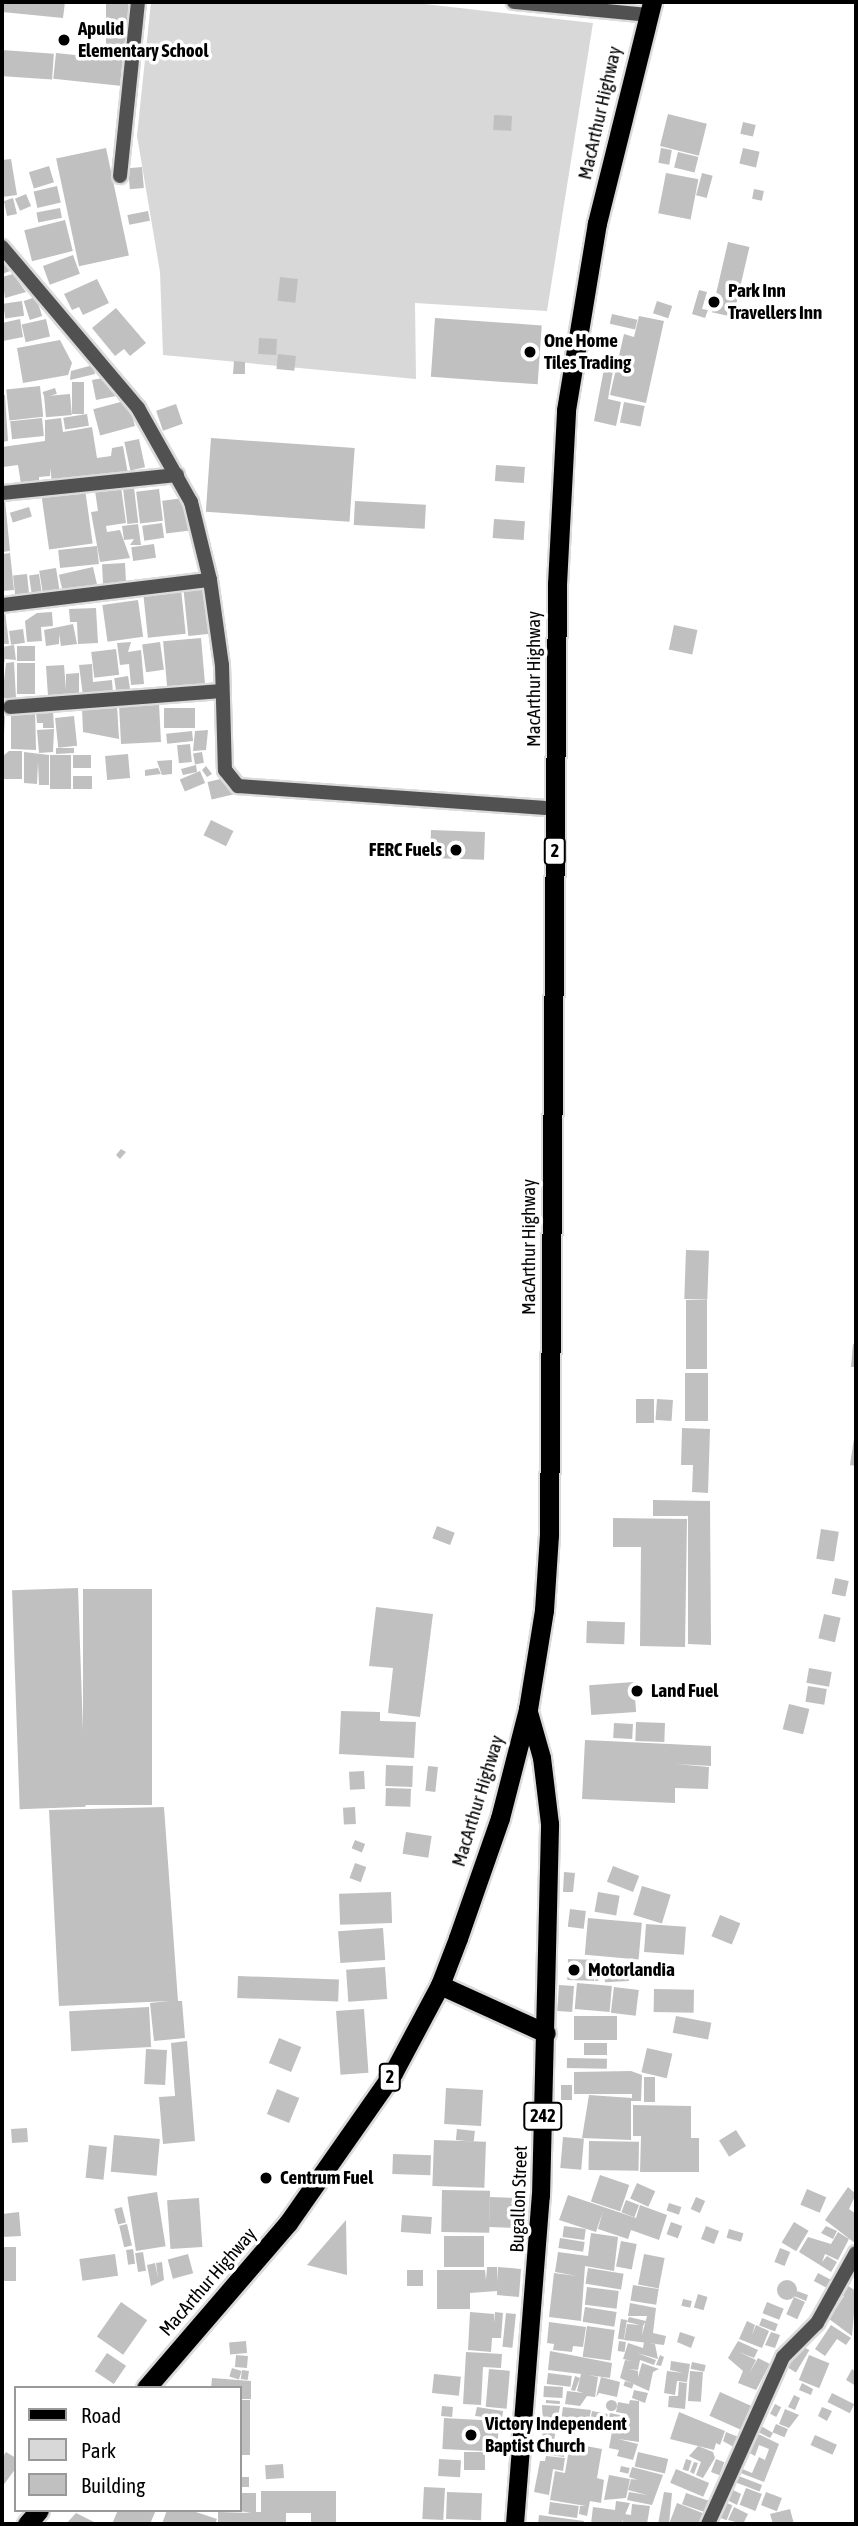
<!DOCTYPE html>
<html>
<head>
<meta charset="utf-8">
<style>
  body { margin:0 }
  #map { position:relative; width:858px; height:2526px; overflow:hidden; background:#fff; font-family:"Asap Condensed",sans-serif }
  div>[style] { position:absolute }
  [style*='--x'] { left:calc(var(--x)*1px); top:calc(var(--y)*1px); width:calc(var(--w)*1px); rotate:calc(var(--a)*1deg) }
  .green>* { inset:0; background:#d8d8d8 }
  .building>* { inset:0; background:#c0c0c0; transform-origin:0 0 }
  .round { border-radius:50% }
  .roads { filter:drop-shadow(2px 0 #dbdbdb) drop-shadow(-2px 0 #dbdbdb) drop-shadow(0 2px #dbdbdb) drop-shadow(0 -2px #dbdbdb) }
  .minor>* { height:14px; margin:-7px; padding:0 7px; transform-origin:7px; border-radius:7px; background:#515151 }
  .primary>* { height:18px; margin:-9px; padding:0 9px; transform-origin:9px; border-radius:9px; background:#000 }
  .trunk>* { height:19px; margin:-9.5px; padding:0 9.5px; transform-origin:9.5px; border-radius:9.5px; background:#000 }
  .dots>* { width:19px; height:19px; translate:-50% -50%; box-sizing:border-box; border:4px solid #fff; border-radius:50% }
  span { translate:-50% -50%; white-space:nowrap; text-align:center; line-height:1.15; -webkit-text-stroke:7px #fff; paint-order:stroke }
  .shield-label span { padding:2px 5px; background:#fff; border:2px solid; border-radius:5px; -webkit-text-stroke-width:0 }
  .shield-label { font-size:18px; color:#000; font-weight:700 }
  .poi-label { font-size:19px; color:#000; font-weight:700 }
  .left { translate:0 -50%; text-align:left }
  .right { translate:-100% -50%; text-align:right }
  .street-label { font-size:19px; color:#000 }
  .frame { position:absolute; inset:0; border:4px solid #000; pointer-events:none }
  .legend { position:absolute; left:14px; top:2386px; width:228px; height:126px; box-sizing:border-box; background:#fff; border:2px solid #999; margin:0; padding:9px 12px; list-style:none; font-size:21px; color:#000 }
  .legend li { display:flex; align-items:center; gap:14px; height:35px }
  .legend b { width:35px; border:2px solid #999 }
</style>
</head>
<body>
<div id="map">
  <div class="green">
    <div style="clip-path:polygon(151px 2px,407px 2px,593px 23px,547px 311px,415px 303px,416px 379px,163px 355px,160px 272px,137px 136px)"></div>
  </div>
  <div class="building">
    <div style="clip-path:polygon(2px 2px,65px 2px,63px 18px,2px 12px)"></div>
    <div style="left:106px;top:2px;width:22px;height:48px"></div>
    <div style="left:2px;top:50px;width:52px;height:26px;rotate:4deg"></div>
    <div style="left:56px;top:53px;width:67px;height:26px;rotate:6deg"></div>
    <div style="left:668px;top:114px;width:40px;height:33px;rotate:14deg"></div>
    <div style="left:494px;top:115px;width:18px;height:15px;rotate:3deg"></div>
    <div style="left:743px;top:122px;width:13px;height:12px;rotate:13deg"></div>
    <div style="left:106px;top:148px;width:110px;height:51px;rotate:78deg"></div>
    <div style="left:661px;top:148px;width:11px;height:15px;rotate:10deg"></div>
    <div style="left:743px;top:148px;width:17px;height:16px;rotate:13deg"></div>
    <div style="left:678px;top:152px;width:21px;height:16px;rotate:14deg"></div>
    <div style="clip-path:polygon(11px 159px,17px 195px,2px 197px,2px 160px)"></div>
    <div style="left:49px;top:166px;width:17px;height:21px;rotate:73deg"></div>
    <div style="left:142px;top:167px;width:21px;height:14px;rotate:85deg"></div>
    <div style="left:666px;top:173px;width:33px;height:41px;rotate:11deg"></div>
    <div style="left:702px;top:173px;width:11px;height:23px;rotate:15deg"></div>
    <div style="left:57px;top:186px;width:17px;height:24px;rotate:77deg"></div>
    <div style="left:754px;top:189px;width:10px;height:10px;rotate:11deg"></div>
    <div style="left:26px;top:194px;width:13px;height:12px;rotate:67deg"></div>
    <div style="clip-path:polygon(13px 198px,17px 214px,7px 216px,4px 201px)"></div>
    <div style="left:60px;top:208px;width:10px;height:24px;rotate:79deg"></div>
    <div style="left:148px;top:211px;width:10px;height:21px;rotate:79deg"></div>
    <div style="left:65px;top:220px;width:32px;height:42px;rotate:76deg"></div>
    <div style="left:728px;top:242px;width:22px;height:72px;rotate:13deg"></div>
    <div style="left:73px;top:255px;width:20px;height:32px;rotate:70deg"></div>
    <div style="clip-path:polygon(5px 258px,10px 271px,2px 274px,2px 259px)"></div>
    <div style="clip-path:polygon(13px 274px,26px 292px,5px 298px,2px 277px)"></div>
    <div style="left:280px;top:277px;width:18px;height:24px;rotate:6deg"></div>
    <div style="clip-path:polygon(97px 279px,109px 303px,83px 315px,79px 307px,72px 310px,64px 294px)"></div>
    <div style="clip-path:polygon(699px 290px,707px 292px,702px 309px,708px 310px,705px 318px,692px 314px)"></div>
    <div style="left:36px;top:297px;width:20px;height:13px;rotate:72deg"></div>
    <div style="left:22px;top:301px;width:15px;height:19px;rotate:82deg"></div>
    <div style="left:657px;top:301px;width:16px;height:13px;rotate:18deg"></div>
    <div style="clip-path:polygon(116px 308px,146px 343px,130px 356px,124px 349px,115px 356px,92px 328px)"></div>
    <div style="left:612px;top:314px;width:26px;height:10px;rotate:13deg"></div>
    <div style="clip-path:polygon(639px 316px,664px 321px,646px 403px,610px 395px,624px 334px,634px 337px)"></div>
    <div style="left:435px;top:318px;width:107px;height:59px;rotate:4deg"></div>
    <div style="clip-path:polygon(20px 319px,23px 337px,3px 341px,2px 323px)"></div>
    <div style="left:46px;top:319px;width:18px;height:25px;rotate:77deg"></div>
    <div style="left:259px;top:338px;width:18px;height:16px;rotate:3deg"></div>
    <div style="clip-path:polygon(60px 340px,72px 363px,68px 375px,23px 383px,17px 348px)"></div>
    <div style="left:278px;top:354px;width:18px;height:15px;rotate:6deg"></div>
    <div style="clip-path:polygon(234px 361px,245px 362px,245px 374px,233px 374px)"></div>
    <div style="clip-path:polygon(93px 365px,95px 374px,70px 380px,71px 371px)"></div>
    <div style="clip-path:polygon(604px 369px,613px 371px,608px 399px,621px 402px,616px 426px,594px 421px)"></div>
    <div style="clip-path:polygon(108px 377px,121px 395px,96px 400px,92px 380px)"></div>
    <div style="left:72px;top:382px;width:12px;height:32px"></div>
    <div style="left:40px;top:386px;width:31px;height:34px;rotate:84deg"></div>
    <div style="left:55px;top:388px;width:6px;height:13px;rotate:72deg"></div>
    <div style="left:70px;top:394px;width:21px;height:26px;rotate:85deg"></div>
    <div style="clip-path:polygon(2px 395px,5px 395px,8px 441px,2px 442px)"></div>
    <div style="left:128px;top:400px;width:27px;height:36px;rotate:75deg"></div>
    <div style="left:624px;top:402px;width:21px;height:21px;rotate:11deg"></div>
    <div style="left:176px;top:404px;width:21px;height:21px;rotate:71deg"></div>
    <div style="left:87px;top:414px;width:12px;height:24px;rotate:81deg"></div>
    <div style="left:42px;top:418px;width:18px;height:32px;rotate:84deg"></div>
    <div style="clip-path:polygon(61px 418px,63px 432px,92px 427px,97px 458px,111px 456px,112px 448px,123px 446px,128px 474px,52px 482px,50px 468px,50px 476px,39px 477px,39px 482px,21px 484px,18px 465px,3px 467px,2px 447px,45px 441px,45px 420px)"></div>
    <div style="left:211px;top:438px;width:144px;height:74px;rotate:4deg"></div>
    <div style="left:139px;top:439px;width:29px;height:15px;rotate:78deg"></div>
    <div style="left:496px;top:465px;width:29px;height:16px;rotate:4deg"></div>
    <div style="clip-path:polygon(121px 487px,126px 523px,106px 526px,107px 532px,120px 530px,130px 558px,100px 562px,91px 512px,98px 511px,95px 491px)"></div>
    <div style="left:134px;top:488px;width:35px;height:11px;rotate:83deg"></div>
    <div style="left:85px;top:489px;width:55px;height:44px;rotate:82deg"></div>
    <div style="left:159px;top:489px;width:32px;height:23px;rotate:83deg"></div>
    <div style="left:184px;top:498px;width:33px;height:22px;rotate:83deg"></div>
    <div style="clip-path:polygon(5px 500px,10px 551px,2px 552px,2px 501px)"></div>
    <div style="left:355px;top:501px;width:71px;height:24px;rotate:3deg"></div>
    <div style="left:29px;top:507px;width:10px;height:20px;rotate:73deg"></div>
    <div style="left:494px;top:519px;width:31px;height:19px;rotate:4deg"></div>
    <div style="left:162px;top:523px;width:15px;height:20px;rotate:82deg"></div>
    <div style="clip-path:polygon(138px 524px,141px 545px,130px 545px,134px 539px,124px 540px,122px 526px)"></div>
    <div style="left:154px;top:544px;width:14px;height:23px;rotate:82deg"></div>
    <div style="left:97px;top:546px;width:18px;height:39px;rotate:84deg"></div>
    <div style="clip-path:polygon(10px 553px,14px 590px,2px 591px,2px 554px)"></div>
    <div style="left:125px;top:563px;width:22px;height:23px;rotate:87deg"></div>
    <div style="left:93px;top:567px;width:18px;height:35px;rotate:77deg"></div>
    <div style="left:56px;top:568px;width:24px;height:17px;rotate:81deg"></div>
    <div style="left:27px;top:574px;width:20px;height:14px;rotate:84deg"></div>
    <div style="left:39px;top:574px;width:21px;height:10px;rotate:82deg"></div>
    <div style="left:205px;top:584px;width:50px;height:22px;rotate:84deg"></div>
    <div style="left:181px;top:589px;width:45px;height:38px;rotate:84deg"></div>
    <div style="left:138px;top:600px;width:37px;height:36px;rotate:82deg"></div>
    <div style="clip-path:polygon(96px 608px,98px 643px,78px 644px,77px 622px,70px 622px,69px 609px)"></div>
    <div style="clip-path:polygon(5px 611px,9px 644px,2px 644px,2px 612px)"></div>
    <div style="clip-path:polygon(52px 612px,53px 626px,41px 627px,42px 641px,27px 642px,25px 621px,37px 613px)"></div>
    <div style="clip-path:polygon(73px 624px,77px 644px,61px 646px,59px 634px,59px 644px,46px 646px,44px 630px)"></div>
    <div style="left:674px;top:625px;width:24px;height:25px;rotate:12deg"></div>
    <div style="left:23px;top:629px;width:14px;height:14px;rotate:82deg"></div>
    <div style="left:201px;top:638px;width:46px;height:38px;rotate:85deg"></div>
    <div style="clip-path:polygon(131px 642px,128px 652px,141px 650px,144px 684px,131px 685px,129px 664px,120px 665px,117px 643px)"></div>
    <div style="left:160px;top:642px;width:28px;height:18px;rotate:82deg"></div>
    <div style="clip-path:polygon(14px 645px,16px 660px,5px 659px,2px 675px,2px 647px)"></div>
    <div style="left:17px;top:646px;width:18px;height:15px"></div>
    <div style="left:116px;top:649px;width:26px;height:25px;rotate:83deg"></div>
    <div style="clip-path:polygon(14px 662px,16px 698px,2px 698px,6px 663px)"></div>
    <div style="left:17px;top:663px;width:18px;height:31px"></div>
    <div style="clip-path:polygon(92px 664px,93px 682px,112px 680px,113px 694px,83px 696px,79px 665px)"></div>
    <div style="clip-path:polygon(64px 665px,66px 690px,66px 674px,79px 673px,79px 696px,48px 696px,46px 666px)"></div>
    <div style="left:128px;top:676px;width:18px;height:14px;rotate:81deg"></div>
    <div style="left:159px;top:704px;width:38px;height:40px;rotate:87deg"></div>
    <div style="clip-path:polygon(117px 706px,119px 739px,83px 732px,82px 708px)"></div>
    <div style="left:164px;top:708px;width:31px;height:20px"></div>
    <div style="clip-path:polygon(35px 709px,36px 750px,11px 749px,11px 716px)"></div>
    <div style="clip-path:polygon(53px 710px,54px 728px,43px 728px,43px 723px,37px 723px,36px 711px)"></div>
    <div style="clip-path:polygon(2px 716px,5px 716px,4px 734px,2px 734px)"></div>
    <div style="left:74px;top:716px;width:30px;height:19px;rotate:84deg"></div>
    <div style="clip-path:polygon(54px 729px,53px 752px,39px 753px,37px 730px)"></div>
    <div style="clip-path:polygon(208px 730px,206px 750px,193px 751px,195px 731px)"></div>
    <div style="left:192px;top:731px;width:10px;height:26px;rotate:84deg"></div>
    <div style="left:190px;top:744px;width:18px;height:13px;rotate:84deg"></div>
    <div style="clip-path:polygon(56px 748px,74px 748px,74px 753px,56px 754px)"></div>
    <div style="clip-path:polygon(9px 751px,22px 751px,22px 779px,3px 779px,3px 756px)"></div>
    <div style="clip-path:polygon(24px 752px,49px 755px,49px 785px,39px 785px,38px 762px,37px 784px,24px 783px)"></div>
    <div style="left:202px;top:752px;width:11px;height:9px;rotate:80deg"></div>
    <div style="left:128px;top:754px;width:24px;height:23px;rotate:85deg"></div>
    <div style="left:50px;top:755px;width:21px;height:34px"></div>
    <div style="left:73px;top:755px;width:18px;height:13px"></div>
    <div style="clip-path:polygon(172px 760px,172px 774px,162px 775px,157px 761px)"></div>
    <div style="clip-path:polygon(196px 765px,197px 772px,183px 775px,181px 769px)"></div>
    <div style="clip-path:polygon(206px 766px,212px 774px,207px 777px,202px 770px)"></div>
    <div style="clip-path:polygon(158px 768px,161px 774px,145px 776px,145px 770px)"></div>
    <div style="left:200px;top:771px;width:13px;height:22px;rotate:67deg"></div>
    <div style="left:73px;top:776px;width:19px;height:13px"></div>
    <div style="left:229px;top:777px;width:18px;height:22px;rotate:77deg"></div>
    <div style="left:211px;top:820px;width:25px;height:17px;rotate:26deg"></div>
    <div style="left:431px;top:830px;width:54px;height:28px;rotate:2deg"></div>
    <div style="clip-path:polygon(121px 1149px,126px 1152px,120px 1159px,116px 1155px)"></div>
    <div style="left:686px;top:1250px;width:23px;height:49px;rotate:2deg"></div>
    <div style="left:686px;top:1300px;width:21px;height:69px"></div>
    <div style="clip-path:polygon(853px 1344px,856px 1345px,856px 1367px,851px 1367px)"></div>
    <div style="left:685px;top:1373px;width:23px;height:48px"></div>
    <div style="left:636px;top:1399px;width:18px;height:24px"></div>
    <div style="left:657px;top:1399px;width:16px;height:21px;rotate:4deg"></div>
    <div style="clip-path:polygon(682px 1428px,710px 1429px,708px 1493px,692px 1492px,693px 1465px,681px 1465px)"></div>
    <div style="clip-path:polygon(855px 1432px,856px 1432px,856px 1466px,850px 1465px)"></div>
    <div style="clip-path:polygon(653px 1500px,710px 1501px,711px 1645px,688px 1644px,688px 1516px,653px 1516px)"></div>
    <div style="clip-path:polygon(613px 1518px,687px 1519px,685px 1647px,640px 1646px,641px 1547px,613px 1547px)"></div>
    <div style="left:437px;top:1526px;width:19px;height:13px;rotate:21deg"></div>
    <div style="left:821px;top:1529px;width:18px;height:30px;rotate:9deg"></div>
    <div style="left:835px;top:1578px;width:14px;height:16px;rotate:12deg"></div>
    <div style="left:78px;top:1588px;width:219px;height:66px;rotate:88deg"></div>
    <div style="left:83px;top:1589px;width:69px;height:216px"></div>
    <div style="clip-path:polygon(376px 1607px,433px 1614px,420px 1717px,388px 1713px,393px 1668px,369px 1666px)"></div>
    <div style="left:824px;top:1614px;width:17px;height:25px;rotate:13deg"></div>
    <div style="left:587px;top:1621px;width:38px;height:22px;rotate:2deg"></div>
    <div style="left:809px;top:1668px;width:23px;height:15px;rotate:10deg"></div>
    <div style="left:634px;top:1682px;width:30px;height:45px;rotate:86deg"></div>
    <div style="left:808px;top:1686px;width:19px;height:16px;rotate:9deg"></div>
    <div style="left:789px;top:1704px;width:21px;height:26px;rotate:14deg"></div>
    <div style="clip-path:polygon(341px 1711px,380px 1712px,380px 1721px,416px 1722px,414px 1758px,339px 1754px)"></div>
    <div style="left:636px;top:1722px;width:29px;height:19px;rotate:2deg"></div>
    <div style="left:614px;top:1723px;width:19px;height:15px;rotate:3deg"></div>
    <div style="clip-path:polygon(585px 1740px,711px 1746px,711px 1766px,676px 1764px,709px 1767px,708px 1789px,675px 1788px,675px 1803px,582px 1799px)"></div>
    <div style="left:386px;top:1765px;width:27px;height:21px;rotate:2deg"></div>
    <div style="left:428px;top:1766px;width:10px;height:25px;rotate:6deg"></div>
    <div style="left:364px;top:1771px;width:18px;height:15px;rotate:87deg"></div>
    <div style="left:386px;top:1788px;width:25px;height:18px;rotate:2deg"></div>
    <div style="clip-path:polygon(164px 1807px,178px 2001px,182px 2001px,185px 2038px,154px 2041px,150px 2003px,170px 2001px,59px 2006px,49px 1810px)"></div>
    <div style="left:355px;top:1807px;width:17px;height:12px;rotate:87deg"></div>
    <div style="left:406px;top:1832px;width:26px;height:22px;rotate:9deg"></div>
    <div style="left:355px;top:1840px;width:11px;height:9px;rotate:22deg"></div>
    <div style="left:355px;top:1863px;width:12px;height:16px;rotate:20deg"></div>
    <div style="left:613px;top:1866px;width:28px;height:17px;rotate:21deg"></div>
    <div style="clip-path:polygon(564px 1872px,575px 1873px,573px 1892px,563px 1892px)"></div>
    <div style="left:642px;top:1886px;width:30px;height:30px;rotate:17deg"></div>
    <div style="left:391px;top:1892px;width:31px;height:52px;rotate:88deg"></div>
    <div style="left:598px;top:1892px;width:22px;height:20px;rotate:10deg"></div>
    <div style="left:570px;top:1909px;width:16px;height:18px;rotate:7deg"></div>
    <div style="left:720px;top:1915px;width:22px;height:23px;rotate:22deg"></div>
    <div style="left:588px;top:1918px;width:54px;height:37px;rotate:5deg"></div>
    <div style="left:646px;top:1924px;width:40px;height:28px;rotate:4deg"></div>
    <div style="left:383px;top:1928px;width:32px;height:45px;rotate:86deg"></div>
    <div style="left:568px;top:1959px;width:31px;height:21px;rotate:2deg"></div>
    <div style="left:628px;top:1964px;width:17px;height:24px;rotate:87deg"></div>
    <div style="left:385px;top:1967px;width:32px;height:39px;rotate:86deg"></div>
    <div style="left:238px;top:1976px;width:101px;height:22px;rotate:2deg"></div>
    <div style="left:577px;top:1983px;width:35px;height:26px;rotate:5deg"></div>
    <div style="left:559px;top:1985px;width:15px;height:26px;rotate:4deg"></div>
    <div style="left:614px;top:1987px;width:25px;height:26px;rotate:7deg"></div>
    <div style="left:654px;top:1989px;width:40px;height:23px;rotate:1deg"></div>
    <div style="left:149px;top:2007px;width:40px;height:80px;rotate:87deg"></div>
    <div style="left:364px;top:2009px;width:64px;height:28px;rotate:86deg"></div>
    <div style="left:574px;top:2016px;width:43px;height:24px"></div>
    <div style="left:676px;top:2016px;width:36px;height:17px;rotate:11deg"></div>
    <div style="left:279px;top:2038px;width:24px;height:27px;rotate:22deg"></div>
    <div style="clip-path:polygon(187px 2041px,195px 2141px,163px 2144px,159px 2097px,175px 2096px,171px 2043px)"></div>
    <div style="left:584px;top:2043px;width:23px;height:12px"></div>
    <div style="left:647px;top:2048px;width:26px;height:25px;rotate:13deg"></div>
    <div style="left:146px;top:2049px;width:21px;height:35px;rotate:3deg"></div>
    <div style="left:567px;top:2058px;width:40px;height:10px;rotate:1deg"></div>
    <div style="clip-path:polygon(631px 2071px,642px 2075px,641px 2101px,631px 2101px,631px 2140px,582px 2138px,589px 2095px,632px 2098px,632px 2094px,574px 2094px,574px 2072px)"></div>
    <div style="left:644px;top:2077px;width:11px;height:25px"></div>
    <div style="left:561px;top:2085px;width:11px;height:15px"></div>
    <div style="left:446px;top:2088px;width:37px;height:36px;rotate:3deg"></div>
    <div style="left:277px;top:2089px;width:24px;height:27px;rotate:22deg"></div>
    <div style="clip-path:polygon(633px 2105px,691px 2106px,691px 2138px,699px 2138px,699px 2172px,640px 2172px,641px 2136px,633px 2136px)"></div>
    <div style="left:27px;top:2128px;width:14px;height:16px;rotate:86deg"></div>
    <div style="left:457px;top:2129px;width:18px;height:11px;rotate:6deg"></div>
    <div style="left:736px;top:2130px;width:19px;height:20px;rotate:58deg"></div>
    <div style="left:114px;top:2135px;width:46px;height:37px;rotate:5deg"></div>
    <div style="left:563px;top:2137px;width:21px;height:31px;rotate:5deg"></div>
    <div style="left:434px;top:2140px;width:52px;height:46px;rotate:2deg"></div>
    <div style="left:589px;top:2141px;width:50px;height:29px;rotate:1deg"></div>
    <div style="left:89px;top:2145px;width:18px;height:33px;rotate:6deg"></div>
    <div style="left:393px;top:2154px;width:38px;height:20px;rotate:2deg"></div>
    <div style="left:600px;top:2175px;width:31px;height:28px;rotate:19deg"></div>
    <div style="left:637px;top:2183px;width:20px;height:17px;rotate:24deg"></div>
    <div style="clip-path:polygon(848px 2187px,856px 2194px,849px 2209px,856px 2214px,856px 2244px,825px 2220px)"></div>
    <div style="left:807px;top:2189px;width:21px;height:17px;rotate:23deg"></div>
    <div style="left:442px;top:2190px;width:48px;height:42px;rotate:1deg"></div>
    <div style="left:157px;top:2192px;width:55px;height:30px;rotate:81deg"></div>
    <div style="clip-path:polygon(568px 2195px,636px 2218px,640px 2205px,667px 2215px,659px 2240px,631px 2230px,628px 2239px,598px 2229px,603px 2211px,596px 2232px,559px 2220px)"></div>
    <div style="left:490px;top:2197px;width:36px;height:30px;rotate:2deg"></div>
    <div style="left:696px;top:2197px;width:10px;height:13px;rotate:24deg"></div>
    <div style="left:199px;top:2198px;width:49px;height:32px;rotate:86deg"></div>
    <div style="left:626px;top:2200px;width:14px;height:13px;rotate:21deg"></div>
    <div style="left:669px;top:2203px;width:13px;height:8px;rotate:18deg"></div>
    <div style="left:122px;top:2207px;width:16px;height:8px;rotate:76deg"></div>
    <div style="clip-path:polygon(19px 2212px,21px 2236px,2px 2237px,2px 2214px)"></div>
    <div style="left:402px;top:2215px;width:30px;height:17px;rotate:4deg"></div>
    <div style="clip-path:polygon(346px 2220px,347px 2275px,307px 2265px)"></div>
    <div style="left:671px;top:2222px;width:12px;height:13px;rotate:20deg"></div>
    <div style="left:794px;top:2222px;width:17px;height:24px;rotate:31deg"></div>
    <div style="left:127px;top:2224px;width:22px;height:8px;rotate:77deg"></div>
    <div style="left:564px;top:2226px;width:22px;height:11px;rotate:8deg"></div>
    <div style="left:706px;top:2226px;width:14px;height:14px;rotate:21deg"></div>
    <div style="clip-path:polygon(826px 2226px,837px 2231px,833px 2239px,821px 2233px)"></div>
    <div style="left:729px;top:2229px;width:15px;height:9px;rotate:16deg"></div>
    <div style="clip-path:polygon(838px 2232px,849px 2239px,838px 2260px,825px 2254px,822px 2262px,827px 2256px,837px 2262px,831px 2272px,799px 2252px,808px 2237px,831px 2244px)"></div>
    <div style="clip-path:polygon(591px 2233px,618px 2237px,614px 2271px,585px 2266px,581px 2321px,549px 2317px,554px 2273px,577px 2276px,555px 2272px,558px 2252px,588px 2256px)"></div>
    <div style="left:444px;top:2236px;width:40px;height:31px"></div>
    <div style="left:560px;top:2238px;width:25px;height:10px;rotate:9deg"></div>
    <div style="left:621px;top:2241px;width:16px;height:26px;rotate:11deg"></div>
    <div style="left:2px;top:2247px;width:14px;height:34px"></div>
    <div style="left:780px;top:2248px;width:11px;height:15px;rotate:22deg"></div>
    <div style="left:133px;top:2249px;width:15px;height:7px;rotate:82deg"></div>
    <div style="left:143px;top:2252px;width:19px;height:8px;rotate:81deg"></div>
    <div style="left:115px;top:2254px;width:22px;height:36px;rotate:82deg"></div>
    <div style="left:188px;top:2254px;width:20px;height:21px;rotate:75deg"></div>
    <div style="left:644px;top:2254px;width:21px;height:31px;rotate:11deg"></div>
    <div style="clip-path:polygon(162px 2262px,164px 2280px,151px 2286px,147px 2265px,155px 2263px,158px 2278px,156px 2263px)"></div>
    <div style="clip-path:polygon(487px 2267px,497px 2267px,497px 2282px,498px 2267px,521px 2269px,519px 2297px,497px 2295px,497px 2291px,470px 2293px,470px 2309px,437px 2309px,437px 2270px,485px 2270px,486px 2280px)"></div>
    <div style="left:588px;top:2268px;width:36px;height:16px;rotate:9deg"></div>
    <div style="left:407px;top:2270px;width:16px;height:16px"></div>
    <div style="left:818px;top:2273px;width:15px;height:9px;rotate:28deg"></div>
    <div class="round" style="left:777px;top:2280px;width:20px;height:20px"></div>
    <div style="clip-path:polygon(845px 2284px,856px 2291px,852px 2336px,829px 2319px,844px 2296px,840px 2293px)"></div>
    <div style="left:633px;top:2285px;width:26px;height:16px;rotate:9deg"></div>
    <div style="left:587px;top:2287px;width:32px;height:18px;rotate:7deg"></div>
    <div style="clip-path:polygon(797px 2291px,808px 2295px,806px 2301px,794px 2296px)"></div>
    <div style="left:698px;top:2294px;width:10px;height:14px;rotate:17deg"></div>
    <div style="left:794px;top:2297px;width:12px;height:19px;rotate:24deg"></div>
    <div style="left:683px;top:2299px;width:9px;height:7px;rotate:13deg"></div>
    <div style="left:121px;top:2302px;width:32px;height:42px;rotate:35deg"></div>
    <div style="left:767px;top:2302px;width:18px;height:12px;rotate:22deg"></div>
    <div style="clip-path:polygon(630px 2303px,656px 2308px,653px 2333px,666px 2336px,664px 2345px,624px 2340px,627px 2324px,640px 2325px,627px 2322px,629px 2317px,646px 2321px,643px 2326px,642px 2335px,647px 2316px,628px 2316px)"></div>
    <div style="left:585px;top:2307px;width:32px;height:15px;rotate:9deg"></div>
    <div style="clip-path:polygon(470px 2312px,494px 2314px,494px 2323px,495px 2312px,503px 2313px,501px 2338px,492px 2338px,491px 2352px,468px 2350px)"></div>
    <div style="left:506px;top:2313px;width:10px;height:34px;rotate:6deg"></div>
    <div style="left:762px;top:2318px;width:17px;height:8px;rotate:21deg"></div>
    <div style="left:621px;top:2319px;width:6px;height:20px;rotate:9deg"></div>
    <div style="clip-path:polygon(747px 2321px,755px 2325px,752px 2335px,756px 2325px,769px 2331px,762px 2348px,739px 2339px)"></div>
    <div style="clip-path:polygon(549px 2322px,586px 2327px,583px 2347px,573px 2346px,572px 2352px,553px 2350px,554px 2344px,547px 2343px)"></div>
    <div style="clip-path:polygon(831px 2325px,851px 2338px,846px 2345px,837px 2339px,825px 2356px,815px 2349px)"></div>
    <div style="left:587px;top:2326px;width:28px;height:31px;rotate:8deg"></div>
    <div style="clip-path:polygon(680px 2332px,695px 2337px,691px 2348px,677px 2342px)"></div>
    <div style="clip-path:polygon(771px 2332px,780px 2335px,775px 2348px,765px 2345px)"></div>
    <div style="left:246px;top:2341px;width:12px;height:17px;rotate:85deg"></div>
    <div style="left:619px;top:2341px;width:7px;height:10px;rotate:8deg"></div>
    <div style="clip-path:polygon(738px 2341px,758px 2350px,754px 2358px,739px 2352px,756px 2360px,749px 2374px,758px 2358px,770px 2364px,756px 2390px,738px 2383px,743px 2371px,728px 2358px)"></div>
    <div style="clip-path:polygon(644px 2342px,655px 2344px,658px 2359px,637px 2353px,656px 2360px,654px 2365px,640px 2360px,638px 2370px,629px 2369px,638px 2371px,638px 2377px,642px 2363px,659px 2369px,653px 2372px,649px 2391px,620px 2378px,625px 2360px,632px 2361px,623px 2359px,628px 2343px,643px 2348px)"></div>
    <div style="left:799px;top:2344px;width:12px;height:26px;rotate:31deg"></div>
    <div style="clip-path:polygon(550px 2351px,612px 2363px,610px 2378px,588px 2375px,598px 2377px,595px 2397px,587px 2396px,580px 2406px,565px 2404px,567px 2391px,583px 2393px,577px 2391px,581px 2374px,548px 2370px)"></div>
    <div style="clip-path:polygon(466px 2352px,502px 2354px,501px 2368px,483px 2367px,481px 2405px,463px 2404px)"></div>
    <div style="left:107px;top:2353px;width:23px;height:22px;rotate:34deg"></div>
    <div style="left:236px;top:2355px;width:12px;height:12px;rotate:5deg"></div>
    <div style="clip-path:polygon(660px 2355px,664px 2357px,661px 2366px,656px 2365px)"></div>
    <div style="left:809px;top:2355px;width:22px;height:27px;rotate:22deg"></div>
    <div style="clip-path:polygon(671px 2361px,690px 2364px,687px 2382px,677px 2381px,675px 2395px,664px 2393px,667px 2371px,683px 2373px,670px 2370px)"></div>
    <div style="left:692px;top:2362px;width:14px;height:7px;rotate:12deg"></div>
    <div style="left:232px;top:2368px;width:10px;height:9px;rotate:17deg"></div>
    <div style="left:489px;top:2369px;width:21px;height:38px;rotate:5deg"></div>
    <div style="clip-path:polygon(852px 2369px,856px 2372px,856px 2386px,846px 2380px)"></div>
    <div style="left:242px;top:2370px;width:7px;height:9px;rotate:8deg"></div>
    <div style="left:690px;top:2371px;width:13px;height:30px;rotate:4deg"></div>
    <div style="left:548px;top:2373px;width:24px;height:11px;rotate:7deg"></div>
    <div style="left:434px;top:2374px;width:27px;height:19px;rotate:6deg"></div>
    <div style="clip-path:polygon(575px 2376px,580px 2378px,575px 2391px,571px 2390px)"></div>
    <div style="clip-path:polygon(601px 2377px,620px 2382px,617px 2397px,599px 2393px,596px 2397px)"></div>
    <div style="clip-path:polygon(212px 2378px,251px 2381px,251px 2399px,240px 2399px,240px 2388px,211px 2388px)"></div>
    <div style="left:625px;top:2381px;width:9px;height:5px;rotate:18deg"></div>
    <div style="clip-path:polygon(679px 2382px,687px 2383px,685px 2409px,668px 2407px,669px 2396px,678px 2396px)"></div>
    <div style="clip-path:polygon(802px 2383px,813px 2389px,811px 2395px,799px 2390px)"></div>
    <div style="left:544px;top:2386px;width:19px;height:11px;rotate:3deg"></div>
    <div style="clip-path:polygon(634px 2390px,648px 2393px,645px 2403px,632px 2398px)"></div>
    <div style="left:720px;top:2392px;width:35px;height:26px;rotate:24deg"></div>
    <div style="left:832px;top:2393px;width:25px;height:10px;rotate:27deg"></div>
    <div style="clip-path:polygon(794px 2395px,800px 2398px,795px 2410px,788px 2407px)"></div>
    <div class="round" style="left:605.5px;top:2399.5px;width:11px;height:11px"></div>
    <div style="left:240px;top:2400px;width:10px;height:55px"></div>
    <div style="left:546px;top:2400px;width:14px;height:3px;rotate:4deg"></div>
    <div style="clip-path:polygon(630px 2400px,639px 2401px,639px 2442px,618px 2439px,638px 2444px,633px 2460px,617px 2456px,619px 2450px,609px 2448px,613px 2426px,607px 2425px,610px 2413px,624px 2416px,625px 2421px,627px 2414px,616px 2412px,618px 2402px,629px 2404px)"></div>
    <div style="left:775px;top:2404px;width:7px;height:11px;rotate:27deg"></div>
    <div style="clip-path:polygon(542px 2405px,560px 2406px,556px 2428px,543px 2426px)"></div>
    <div style="left:442px;top:2406px;width:11px;height:10px;rotate:5deg"></div>
    <div style="clip-path:polygon(477px 2407px,503px 2411px,502px 2419px,475px 2416px)"></div>
    <div style="clip-path:polygon(563px 2407px,591px 2410px,589px 2421px,561px 2421px)"></div>
    <div style="clip-path:polygon(822px 2407px,832px 2411px,827px 2421px,818px 2416px)"></div>
    <div style="clip-path:polygon(785px 2409px,799px 2415px,789px 2428px,779px 2424px)"></div>
    <div style="left:592px;top:2411px;width:16px;height:17px;rotate:11deg"></div>
    <div style="clip-path:polygon(679px 2412px,725px 2431px,720px 2445px,716px 2443px,714px 2450px,670px 2439px)"></div>
    <div style="left:444px;top:2418px;width:55px;height:31px;rotate:3deg"></div>
    <div style="left:569px;top:2424px;width:7px;height:11px;rotate:8deg"></div>
    <div style="left:776px;top:2424px;width:13px;height:9px;rotate:23deg"></div>
    <div style="clip-path:polygon(761px 2426px,773px 2433px,770px 2438px,758px 2432px)"></div>
    <div style="clip-path:polygon(543px 2428px,556px 2429px,554px 2441px,542px 2439px)"></div>
    <div style="clip-path:polygon(726px 2432px,741px 2438px,737px 2449px,723px 2441px)"></div>
    <div style="clip-path:polygon(754px 2432px,779px 2444px,764px 2482px,738px 2472px,740px 2468px,752px 2473px,759px 2457px,765px 2460px,769px 2449px,759px 2445px,755px 2456px,746px 2451px)"></div>
    <div style="left:815px;top:2435px;width:24px;height:11px;rotate:24deg"></div>
    <div style="clip-path:polygon(549px 2443px,566px 2446px,564px 2457px,542px 2454px)"></div>
    <div style="clip-path:polygon(570px 2443px,602px 2449px,597px 2478px,604px 2480px,601px 2503px,590px 2501px,587px 2516px,579px 2514px,580px 2506px,586px 2506px,550px 2500px,555px 2471px,565px 2473px)"></div>
    <div style="clip-path:polygon(698px 2446px,713px 2452px,715px 2458px,703px 2478px,696px 2475px,701px 2462px,689px 2456px)"></div>
    <div style="clip-path:polygon(6px 2452px,16px 2458px,16px 2468px,2px 2487px,2px 2458px)"></div>
    <div style="left:464px;top:2452px;width:21px;height:18px"></div>
    <div style="left:638px;top:2452px;width:31px;height:15px;rotate:13deg"></div>
    <div style="clip-path:polygon(546px 2456px,565px 2458px,563px 2471px,553px 2469px,549px 2495px,534px 2492px,540px 2461px,545px 2461px)"></div>
    <div style="left:439px;top:2459px;width:22px;height:17px;rotate:3deg"></div>
    <div style="left:686px;top:2459px;width:6px;height:11px;rotate:18deg"></div>
    <div style="left:716px;top:2459px;width:9px;height:14px;rotate:21deg"></div>
    <div style="clip-path:polygon(694px 2462px,698px 2463px,694px 2474px,690px 2472px)"></div>
    <div style="left:283px;top:2464px;width:14px;height:18px;rotate:86deg"></div>
    <div style="left:621px;top:2466px;width:9px;height:6px;rotate:13deg"></div>
    <div style="clip-path:polygon(632px 2467px,663px 2475px,652px 2505px,627px 2500px,629px 2492px,647px 2495px,628px 2490px,631px 2479px,638px 2480px,629px 2477px)"></div>
    <div style="left:676px;top:2469px;width:36px;height:15px;rotate:23deg"></div>
    <div style="clip-path:polygon(609px 2475px,630px 2479px,626px 2498px,604px 2500px)"></div>
    <div style="left:736px;top:2475px;width:28px;height:7px;rotate:21deg"></div>
    <div style="left:240px;top:2477px;width:9px;height:10px"></div>
    <div style="left:424px;top:2487px;width:21px;height:32px;rotate:3deg"></div>
    <div style="left:746px;top:2488px;width:17px;height:18px;rotate:21deg"></div>
    <div style="clip-path:polygon(731px 2489px,741px 2494px,737px 2505px,727px 2500px)"></div>
    <div style="clip-path:polygon(261px 2491px,336px 2491px,336px 2524px,311px 2524px,311px 2513px,286px 2513px,286px 2524px,218px 2524px,218px 2512px,251px 2513px,240px 2511px,240px 2493px,256px 2493px,256px 2512px,261px 2512px)"></div>
    <div style="left:447px;top:2492px;width:35px;height:27px;rotate:2deg"></div>
    <div style="clip-path:polygon(664px 2492px,672px 2493px,669px 2524px,658px 2524px)"></div>
    <div style="left:766px;top:2492px;width:17px;height:14px;rotate:21deg"></div>
    <div style="left:686px;top:2493px;width:31px;height:12px;rotate:19deg"></div>
    <div style="clip-path:polygon(616px 2501px,630px 2503px,621px 2524px,591px 2524px,593px 2507px,615px 2510px)"></div>
    <div style="left:550px;top:2502px;width:29px;height:12px;rotate:8deg"></div>
    <div style="left:724px;top:2502px;width:9px;height:16px;rotate:21deg"></div>
    <div style="clip-path:polygon(677px 2503px,705px 2514px,701px 2524px,669px 2524px)"></div>
    <div style="clip-path:polygon(632px 2504px,650px 2506px,647px 2524px,622px 2524px,624px 2514px,631px 2515px)"></div>
    <div style="clip-path:polygon(734px 2507px,748px 2514px,743px 2524px,728px 2520px)"></div>
    <div style="clip-path:polygon(790px 2509px,794px 2524px,773px 2524px,770px 2514px)"></div>
    <div style="clip-path:polygon(118px 2510px,156px 2510px,150px 2524px,112px 2524px)"></div>
    <div style="clip-path:polygon(167px 2510px,190px 2510px,217px 2519px,215px 2524px,162px 2524px)"></div>
    <div style="clip-path:polygon(76px 2513px,98px 2524px,66px 2524px)"></div>
    <div style="clip-path:polygon(539px 2515px,584px 2521px,583px 2524px,538px 2524px)"></div>
  </div>
  <div class="roads">
    <div class="minor">
      <div style="--x:514;--y:2;--w:135;--a:5.5"></div>
      <div style="--x:120;--y:176;--w:175;--a:-84.1"></div>
      <div style="--x:2;--y:247;--w:211;--a:49.8"></div>
      <div style="--x:138;--y:408;--w:108;--a:60.6"></div>
      <div style="--x:191;--y:502;--w:80;--a:76.3"></div>
      <div style="--x:210;--y:580;--w:86;--a:82"></div>
      <div style="--x:222;--y:665;--w:105;--a:88.4"></div>
      <div style="--x:225;--y:770;--w:21;--a:51"></div>
      <div style="--x:238;--y:786;--w:319;--a:4.1"></div>
      <div style="--x:2;--y:493;--w:176;--a:-5.9"></div>
      <div style="--x:2;--y:605;--w:209;--a:-6.9"></div>
      <div style="--x:10;--y:707;--w:212;--a:-4.3"></div>
      <div style="--x:708;--y:2524;--w:183;--a:-65.8"></div>
      <div style="--x:783;--y:2357;--w:48;--a:-45"></div>
      <div style="--x:817;--y:2323;--w:80;--a:-60.9"></div>
    </div>
    <div class="primary">
      <div style="--x:515;--y:2524;--w:329;--a:-85.5"></div>
      <div style="--x:541;--y:2196;--w:372;--a:-88.6"></div>
      <div style="--x:550;--y:1824;--w:66;--a:-96.9"></div>
      <div style="--x:542;--y:1758;--w:51;--a:-105.9"></div>
    </div>
    <div class="trunk">
      <div style="--x:440;--y:1985;--w:116;--a:24.4"></div>
      <div style="--x:146;--y:2388;--w:218;--a:-49.3"></div>
      <div style="--x:288;--y:2223;--w:183;--a:-55"></div>
      <div style="--x:393;--y:2073;--w:100;--a:-61.9"></div>
      <div style="--x:440;--y:1985;--w:50;--a:-69"></div>
      <div style="--x:458;--y:1938;--w:127;--a:-70.7"></div>
      <div style="--x:500;--y:1818;--w:113;--a:-75.6"></div>
      <div style="--x:528;--y:1709;--w:100;--a:-80.8"></div>
      <div style="--x:544;--y:1610;--w:75;--a:-86.2"></div>
      <div style="--x:549;--y:1535;--w:951;--a:-89.52"></div>
      <div style="--x:557;--y:584;--w:174;--a:-87"></div>
      <div style="--x:566;--y:410;--w:190;--a:-80.6"></div>
      <div style="--x:597;--y:223;--w:228;--a:-76"></div>
      <div style="--x:27;--y:2524;--w:18;--a:-49"></div>
    </div>
  </div>
  <div class="dots">
    <div style="left:64px;top:40px;background:#000"></div>
    <div style="left:714px;top:302px;background:#000"></div>
    <div style="left:530px;top:352px;background:#000"></div>
    <div style="left:456px;top:850px;background:#000"></div>
    <div style="left:637px;top:1691px;background:#000"></div>
    <div style="left:574px;top:1970px;background:#000"></div>
    <div style="left:266px;top:2178px;background:#000"></div>
    <div style="left:471px;top:2435px;background:#000"></div>
  </div>
  <div class="shield-label">
    <span style="left:555px;top:851px">2</span>
    <span style="left:390px;top:2077px">2</span>
    <span style="left:543px;top:2116px">242</span>
  </div>
  <div class="poi-label">
    <span class="left" style="left:78px;top:40px">Apulid<br>Elementary School</span>
    <span class="left" style="left:728px;top:302px">Park Inn<br>Travellers Inn</span>
    <span class="left" style="left:544px;top:352px">One Home<br>Tiles Trading</span>
    <span class="right" style="left:442px;top:850px">FERC Fuels</span>
    <span class="left" style="left:651px;top:1691px">Land Fuel</span>
    <span class="left" style="left:588px;top:1970px">Motorlandia</span>
    <span class="left" style="left:280px;top:2178px">Centrum Fuel</span>
    <span class="left" style="left:485px;top:2435px">Victory Independent<br>Baptist Church</span>
  </div>
  <div class="street-label">
    <span style="left:600px;top:113px;rotate:-77deg">MacArthur Highway</span>
    <span style="left:534px;top:679px;rotate:-90deg">MacArthur Highway</span>
    <span style="left:529px;top:1247px;rotate:-90deg">MacArthur Highway</span>
    <span style="left:478px;top:1801px;rotate:-73deg">MacArthur Highway</span>
    <span style="left:519px;top:2199px;rotate:-88deg">Bugallon Street</span>
    <span style="left:208px;top:2282px;rotate:-49deg">MacArthur Highway</span>
  </div>
  <div class="frame"></div>
  <ul class="legend">
  <li><b style="height:9px;background:#000"></b>Road</li>
  <li><b style="height:19px;background:#d8d8d8"></b>Park</li>
  <li><b style="height:19px;background:#c0c0c0"></b>Building</li>
  </ul>
</div>
</body>
</html>
